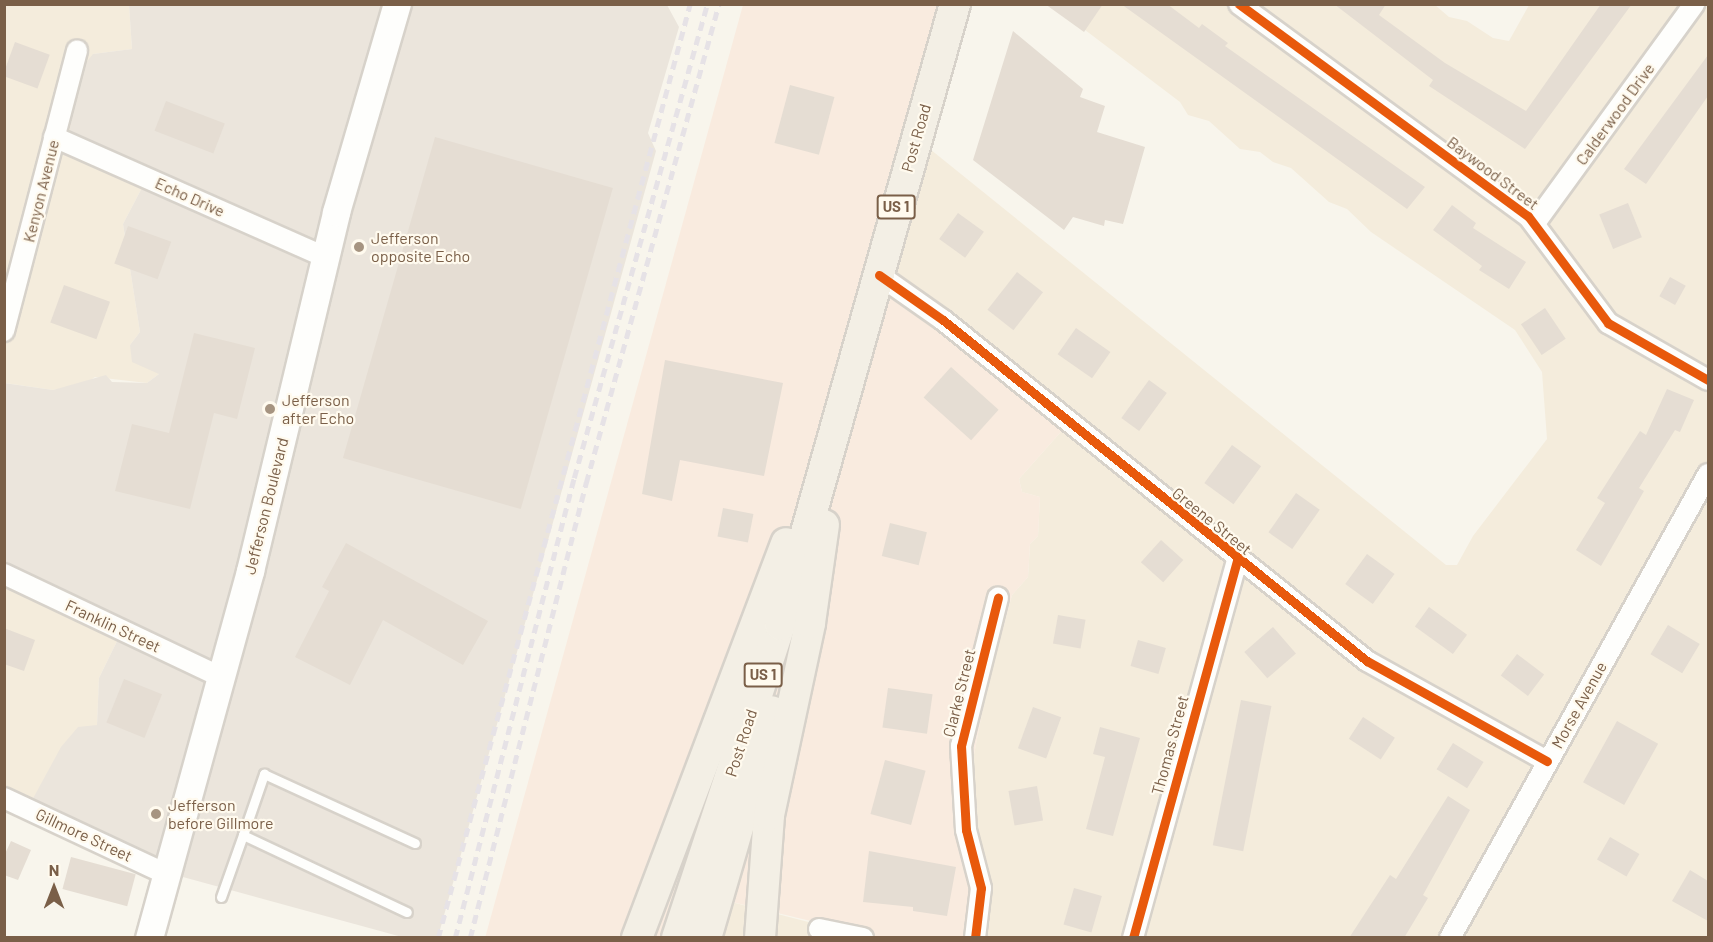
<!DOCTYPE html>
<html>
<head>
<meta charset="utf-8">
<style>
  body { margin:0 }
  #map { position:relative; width:1713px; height:942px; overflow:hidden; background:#f8f5ec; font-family:Barlow,sans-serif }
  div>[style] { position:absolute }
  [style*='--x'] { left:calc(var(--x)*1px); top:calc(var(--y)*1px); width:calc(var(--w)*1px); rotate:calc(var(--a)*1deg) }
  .residential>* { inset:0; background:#f4ecdc }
  .commercial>* { inset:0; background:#f9ebdf }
  .industrial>* { inset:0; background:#ebe5dc }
  .building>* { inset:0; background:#e5ddd3; transform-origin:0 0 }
  .roads { filter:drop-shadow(2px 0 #d7d2ca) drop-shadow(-2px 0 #d7d2ca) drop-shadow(0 2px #d7d2ca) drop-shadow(0 -2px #d7d2ca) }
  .lane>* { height:9px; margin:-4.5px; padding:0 4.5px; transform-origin:4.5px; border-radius:4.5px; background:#fefefc }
  .street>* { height:20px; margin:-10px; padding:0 10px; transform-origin:10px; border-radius:10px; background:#fefefc }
  .secondary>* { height:27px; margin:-13.5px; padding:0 13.5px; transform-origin:13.5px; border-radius:13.5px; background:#fefefc }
  .primary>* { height:30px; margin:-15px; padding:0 15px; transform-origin:15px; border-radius:15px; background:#f3efe5 }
  .rail>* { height:4.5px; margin-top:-2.25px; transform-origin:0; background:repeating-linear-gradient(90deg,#e6e2e6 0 9px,transparent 0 15px) }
  .cycleway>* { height:9px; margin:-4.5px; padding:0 4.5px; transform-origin:4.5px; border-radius:4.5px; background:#e8590c }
  .dots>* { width:16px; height:16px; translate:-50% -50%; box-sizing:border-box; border:3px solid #fffaee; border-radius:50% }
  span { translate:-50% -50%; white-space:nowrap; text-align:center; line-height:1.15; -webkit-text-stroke:4.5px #fffaee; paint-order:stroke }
  .shield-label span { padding:2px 4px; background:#fffaee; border:2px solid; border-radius:4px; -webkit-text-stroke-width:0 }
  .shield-label { font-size:15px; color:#7a5f48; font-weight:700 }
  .street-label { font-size:16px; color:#7a5f48 }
  .poi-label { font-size:16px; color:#7a5f48 }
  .left { translate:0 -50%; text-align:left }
  .frame { position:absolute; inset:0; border:6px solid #7a5f48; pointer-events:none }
  .north { position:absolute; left:24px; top:858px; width:60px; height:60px; -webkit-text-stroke:4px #fffaee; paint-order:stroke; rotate:0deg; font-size:16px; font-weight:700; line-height:24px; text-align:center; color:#7a5f48 }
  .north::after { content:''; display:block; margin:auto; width:21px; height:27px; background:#7a5f48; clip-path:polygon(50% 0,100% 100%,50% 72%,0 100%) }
</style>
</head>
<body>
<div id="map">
  <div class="residential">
    <div style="clip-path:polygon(4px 5px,129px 5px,132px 49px,93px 54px,145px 182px,123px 224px,140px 332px,130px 345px,159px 374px,147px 383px,95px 377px,86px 383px,53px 390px,5px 383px)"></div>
    <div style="clip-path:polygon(1059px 5px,1435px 5px,1449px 17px,1467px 21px,1493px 38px,1509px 41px,1529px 5px,1708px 5px,1708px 937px,977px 937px,968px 786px,986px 692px,1012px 595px,1028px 577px,1030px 544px,1038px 536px,1040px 497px,1022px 492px,1019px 479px,1067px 425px,997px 352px,884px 262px,915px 137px,1446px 565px,1457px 565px,1473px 536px,1547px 439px,1542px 372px,1515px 330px,1371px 232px,1347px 209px,1329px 202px,1291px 168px,1273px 162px,1260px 152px,1240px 149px,1209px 121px,1188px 115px,1180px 102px,1064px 14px)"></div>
    <div style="clip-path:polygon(5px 568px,122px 631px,99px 678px,97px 725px,30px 804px,5px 795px)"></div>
    <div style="clip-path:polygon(720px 899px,847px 932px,877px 937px,706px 938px)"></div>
  </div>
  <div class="commercial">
    <div style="clip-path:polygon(743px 5px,959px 5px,884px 262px,997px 352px,1067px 425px,1019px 479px,1022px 492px,1040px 497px,1038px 536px,1030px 544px,1028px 577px,1012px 595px,986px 692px,968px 786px,977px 937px,877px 937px,720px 899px,706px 937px,485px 938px)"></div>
  </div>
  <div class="industrial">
    <div style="clip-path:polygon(129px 5px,667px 5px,679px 27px,648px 133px,656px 151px,438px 937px,402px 937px,172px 874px,30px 804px,61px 747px,78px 727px,97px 725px,99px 678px,122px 631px,5px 568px,4px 383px,53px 390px,106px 375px,112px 382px,147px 383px,159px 374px,132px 362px,130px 345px,140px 332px,123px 224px,145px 182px,67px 144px,81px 69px,93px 54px,132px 49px)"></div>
  </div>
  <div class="building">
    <div style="clip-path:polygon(1045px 4px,1103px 4px,1084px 32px)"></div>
    <div style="clip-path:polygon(1121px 4px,1167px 4px,1199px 28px,1202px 24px,1228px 43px,1225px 46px,1425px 187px,1407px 209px)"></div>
    <div style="clip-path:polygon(1334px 4px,1386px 4px,1379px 15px,1445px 63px,1526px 111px,1601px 4px,1632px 4px,1525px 149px,1429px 86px,1433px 80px)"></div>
    <div style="clip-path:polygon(1013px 31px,1083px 89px,1080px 97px,1105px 106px,1097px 132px,1145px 147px,1123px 224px,1105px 220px,1104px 226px,1073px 217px,1064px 230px,973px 160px)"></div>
    <div style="left:15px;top:42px;width:37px;height:36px;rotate:20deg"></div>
    <div style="clip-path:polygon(1708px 55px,1708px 96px,1646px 184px,1624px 169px)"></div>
    <div style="left:790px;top:85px;width:46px;height:60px;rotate:15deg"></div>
    <div style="left:166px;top:101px;width:63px;height:32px;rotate:21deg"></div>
    <div style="left:435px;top:137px;width:185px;height:334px;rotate:16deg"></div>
    <div style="left:1628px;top:203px;width:37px;height:31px;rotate:68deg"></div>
    <div style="clip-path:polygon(1452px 205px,1476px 223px,1473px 228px,1526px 262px,1509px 289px,1479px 270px,1482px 266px,1433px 230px)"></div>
    <div style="left:958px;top:213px;width:32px;height:32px;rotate:36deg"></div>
    <div style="left:128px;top:226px;width:46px;height:40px;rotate:20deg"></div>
    <div style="left:1017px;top:272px;width:33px;height:48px;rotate:38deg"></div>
    <div style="left:1670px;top:277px;width:18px;height:22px;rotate:29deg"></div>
    <div style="left:64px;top:285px;width:49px;height:40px;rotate:20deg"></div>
    <div style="left:1545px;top:308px;width:37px;height:29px;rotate:56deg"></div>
    <div style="left:1076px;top:328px;width:42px;height:32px;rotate:35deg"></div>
    <div style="clip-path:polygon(194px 333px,255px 348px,237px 419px,214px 413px,190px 509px,115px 491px,132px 424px,169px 433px)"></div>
    <div style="clip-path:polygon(665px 360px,783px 383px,764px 476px,680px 460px,672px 501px,642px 494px)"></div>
    <div style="left:951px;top:367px;width:64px;height:41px;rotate:42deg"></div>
    <div style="left:1149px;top:380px;width:22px;height:47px;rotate:36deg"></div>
    <div style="clip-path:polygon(1667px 389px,1694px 400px,1680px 432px,1675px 430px,1639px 488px,1644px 491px,1601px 566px,1576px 550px,1605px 503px,1597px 498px,1640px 431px,1646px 435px)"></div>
    <div style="left:1232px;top:445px;width:36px;height:47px;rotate:36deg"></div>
    <div style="left:1296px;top:493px;width:29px;height:48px;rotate:35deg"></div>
    <div style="left:723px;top:508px;width:31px;height:29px;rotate:11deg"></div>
    <div style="left:890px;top:523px;width:38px;height:34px;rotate:14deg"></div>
    <div style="left:1161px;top:540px;width:30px;height:30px;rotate:42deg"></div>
    <div style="clip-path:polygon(346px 543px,488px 621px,463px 665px,383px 620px,350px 685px,295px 657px,329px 591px,322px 587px)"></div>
    <div style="left:1367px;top:554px;width:34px;height:37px;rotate:36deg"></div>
    <div style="left:1429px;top:607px;width:47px;height:24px;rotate:36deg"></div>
    <div style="left:1058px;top:615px;width:28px;height:29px;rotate:10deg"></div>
    <div style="left:1668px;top:625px;width:37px;height:34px;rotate:31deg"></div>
    <div style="left:1273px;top:627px;width:35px;height:38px;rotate:49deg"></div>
    <div style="clip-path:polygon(4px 628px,35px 640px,24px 671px,4px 664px)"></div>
    <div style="left:1138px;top:640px;width:29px;height:27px;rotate:16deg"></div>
    <div style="left:1517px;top:654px;width:34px;height:27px;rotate:37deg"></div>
    <div style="left:124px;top:679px;width:41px;height:47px;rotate:22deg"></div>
    <div style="left:888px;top:688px;width:45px;height:40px;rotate:8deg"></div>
    <div style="left:1241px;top:700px;width:31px;height:148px;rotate:11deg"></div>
    <div style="left:1033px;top:707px;width:30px;height:44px;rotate:20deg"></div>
    <div style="left:1363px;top:717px;width:38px;height:26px;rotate:33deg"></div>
    <div style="left:1617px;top:721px;width:47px;height:70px;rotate:29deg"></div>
    <div style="clip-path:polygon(1100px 727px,1140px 738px,1113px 836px,1086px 829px,1105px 757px,1093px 754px)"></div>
    <div style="left:1453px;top:743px;width:36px;height:31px;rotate:32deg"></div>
    <div style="left:885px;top:760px;width:42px;height:56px;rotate:15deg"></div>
    <div style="left:1037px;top:786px;width:35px;height:29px;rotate:80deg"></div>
    <div style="clip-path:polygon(1448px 796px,1470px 810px,1423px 895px,1428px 898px,1404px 938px,1349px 938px,1390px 875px,1396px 879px)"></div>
    <div style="left:1610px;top:837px;width:34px;height:26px;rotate:30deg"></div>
    <div style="clip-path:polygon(11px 841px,31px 850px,18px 880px,4px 875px,4px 856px)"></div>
    <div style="clip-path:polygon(869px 851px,956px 867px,947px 916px,913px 911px,913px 907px,863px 902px)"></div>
    <div style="left:71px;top:857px;width:67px;height:33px;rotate:15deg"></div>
    <div style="clip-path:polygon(1690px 870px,1708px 881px,1708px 921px,1672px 901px)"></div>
    <div style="left:1074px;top:888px;width:29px;height:38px;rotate:16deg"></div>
  </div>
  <div class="roads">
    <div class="lane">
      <div style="--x:243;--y:835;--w:65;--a:-71"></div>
      <div style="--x:264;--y:774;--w:166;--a:24.6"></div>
      <div style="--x:221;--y:897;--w:66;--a:-70.5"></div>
      <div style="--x:243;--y:835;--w:181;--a:25.2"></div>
    </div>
    <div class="street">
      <div style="--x:1239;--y:4;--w:358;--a:36.3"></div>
      <div style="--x:1528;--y:216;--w:134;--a:53.2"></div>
      <div style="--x:1608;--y:323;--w:115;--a:29.7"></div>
      <div style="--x:54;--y:137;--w:296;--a:23.9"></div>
      <div style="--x:1535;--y:223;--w:271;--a:-54"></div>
      <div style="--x:879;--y:275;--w:78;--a:35.1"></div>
      <div style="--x:943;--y:320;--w:544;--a:38.81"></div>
      <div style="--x:1367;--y:661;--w:206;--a:29.1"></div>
      <div style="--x:4;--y:331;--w:290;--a:-75.4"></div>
      <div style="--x:4;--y:574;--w:240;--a:25.4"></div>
      <div style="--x:4;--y:798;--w:177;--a:25.1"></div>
      <div style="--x:819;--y:929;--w:45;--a:11.6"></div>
      <div style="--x:975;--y:938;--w:50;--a:-83.2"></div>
      <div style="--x:981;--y:888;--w:60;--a:-104.5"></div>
      <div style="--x:966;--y:830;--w:84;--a:-93.4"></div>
      <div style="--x:961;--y:746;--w:153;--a:-76"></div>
      <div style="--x:1133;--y:938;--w:392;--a:-74.6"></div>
      <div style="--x:1450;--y:938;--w:531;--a:-60.92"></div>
    </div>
    <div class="secondary">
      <div style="--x:149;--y:938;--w:381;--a:-74.6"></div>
      <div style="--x:250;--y:571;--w:369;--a:-76.5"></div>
      <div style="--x:336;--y:212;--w:217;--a:-73.7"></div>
    </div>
    <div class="primary">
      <div style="--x:637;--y:938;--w:422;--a:-69.3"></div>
      <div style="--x:677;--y:938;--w:330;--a:-71.8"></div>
      <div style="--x:780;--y:625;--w:645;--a:-74.26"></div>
      <div style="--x:706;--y:938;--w:236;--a:-73.8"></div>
      <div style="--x:760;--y:938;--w:123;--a:-85.8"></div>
      <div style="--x:769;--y:815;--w:196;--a:-77.9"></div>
      <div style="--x:810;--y:623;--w:99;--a:-81.9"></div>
    </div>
  </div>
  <div class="rail">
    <div style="--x:438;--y:938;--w:967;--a:-74.9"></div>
    <div style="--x:455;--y:938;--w:475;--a:-75.5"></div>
    <div style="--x:574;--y:478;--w:492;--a:-74.3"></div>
    <div style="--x:470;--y:938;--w:470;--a:-75.7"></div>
    <div style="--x:586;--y:483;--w:497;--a:-74.5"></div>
  </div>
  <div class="cycleway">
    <div style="--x:1239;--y:4;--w:358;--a:36.3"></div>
    <div style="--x:1528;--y:216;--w:134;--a:53.2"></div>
    <div style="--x:1608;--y:323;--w:115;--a:29.7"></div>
    <div style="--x:879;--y:275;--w:78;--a:35.1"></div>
    <div style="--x:943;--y:320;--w:544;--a:38.81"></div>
    <div style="--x:1367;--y:661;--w:206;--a:29.1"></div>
    <div style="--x:975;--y:938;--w:50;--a:-83.2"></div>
    <div style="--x:981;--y:888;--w:60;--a:-104.5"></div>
    <div style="--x:966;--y:830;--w:84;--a:-93.4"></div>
    <div style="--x:961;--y:746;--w:153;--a:-76"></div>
    <div style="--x:1133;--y:938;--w:392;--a:-74.6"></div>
  </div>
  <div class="dots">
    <div style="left:359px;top:247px;background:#a69481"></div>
    <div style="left:270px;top:409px;background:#a69481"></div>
    <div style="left:156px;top:814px;background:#a69481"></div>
  </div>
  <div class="shield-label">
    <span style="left:896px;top:207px">US 1</span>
    <span style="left:763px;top:675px">US 1</span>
  </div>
  <div class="street-label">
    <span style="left:1615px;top:114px;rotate:-54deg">Calderwood Drive</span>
    <span style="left:916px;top:138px;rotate:-74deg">Post Road</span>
    <span style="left:1493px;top:173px;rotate:37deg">Baywood Street</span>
    <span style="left:41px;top:191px;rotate:-76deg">Kenyon Avenue</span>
    <span style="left:190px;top:197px;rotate:24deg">Echo Drive</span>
    <span style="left:266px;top:506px;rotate:-76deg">Jefferson Boulevard</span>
    <span style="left:1212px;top:521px;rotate:39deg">Greene Street</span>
    <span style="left:113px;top:626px;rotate:25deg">Franklin Street</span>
    <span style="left:959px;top:693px;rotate:-76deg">Clarke Street</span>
    <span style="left:1579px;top:705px;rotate:-61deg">Morse Avenue</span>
    <span style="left:741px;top:743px;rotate:-72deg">Post Road</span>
    <span style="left:1170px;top:745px;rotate:-75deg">Thomas Street</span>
    <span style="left:84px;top:835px;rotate:25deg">Gillmore Street</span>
  </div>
  <div class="poi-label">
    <span class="left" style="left:371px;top:247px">Jefferson<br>opposite Echo</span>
    <span class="left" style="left:282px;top:409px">Jefferson<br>after Echo</span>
    <span class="left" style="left:168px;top:814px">Jefferson<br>before Gillmore</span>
  </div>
  <div class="frame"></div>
  <div class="north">N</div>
</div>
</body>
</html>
